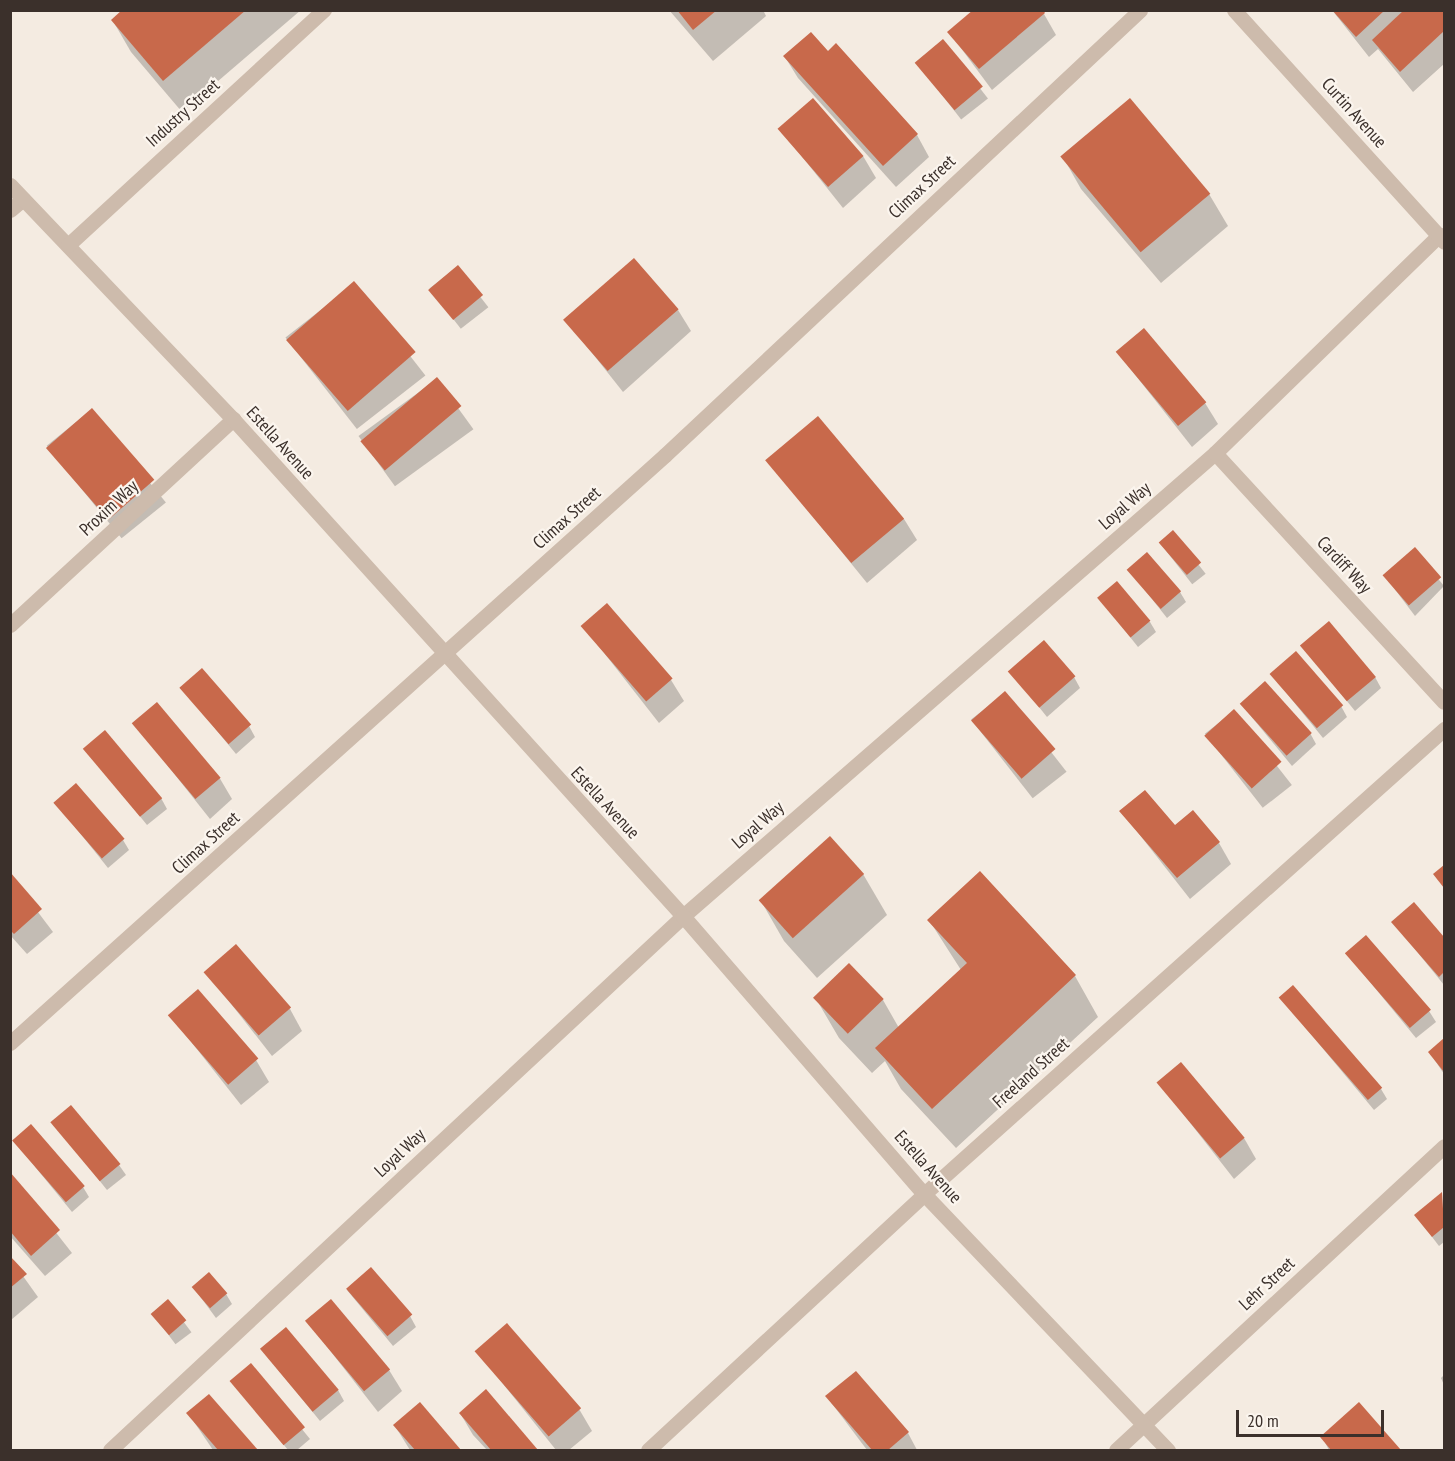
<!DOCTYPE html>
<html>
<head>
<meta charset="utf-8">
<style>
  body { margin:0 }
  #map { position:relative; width:1455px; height:1461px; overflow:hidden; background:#f4ebe1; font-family:"PT Sans Narrow",sans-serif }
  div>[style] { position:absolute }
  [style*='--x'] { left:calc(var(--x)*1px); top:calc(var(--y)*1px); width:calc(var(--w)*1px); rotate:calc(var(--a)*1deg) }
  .shadow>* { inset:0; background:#0003; transform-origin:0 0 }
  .building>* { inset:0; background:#c8694b; transform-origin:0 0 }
  .lane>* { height:15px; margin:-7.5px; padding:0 7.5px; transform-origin:7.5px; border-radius:7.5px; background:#cdbbac }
  .street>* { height:15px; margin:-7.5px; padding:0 7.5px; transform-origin:7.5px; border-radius:7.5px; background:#cdbbac }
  span { translate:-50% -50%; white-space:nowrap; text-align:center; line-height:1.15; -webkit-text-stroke:4.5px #fbf5ee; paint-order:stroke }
  .street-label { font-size:18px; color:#3b302b }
  .frame { position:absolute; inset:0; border:12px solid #3b302b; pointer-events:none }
  .scale { position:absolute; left:1236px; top:1410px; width:148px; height:27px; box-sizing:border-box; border:3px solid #3b302b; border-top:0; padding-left:8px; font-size:18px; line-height:21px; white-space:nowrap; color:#3b302b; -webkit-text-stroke:4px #fbf5ee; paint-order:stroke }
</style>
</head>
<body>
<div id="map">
  <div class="shadow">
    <div style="clip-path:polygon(125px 10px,301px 10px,182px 112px,131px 52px,113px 21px)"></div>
    <div style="clip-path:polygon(669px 10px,763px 10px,766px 16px,713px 61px)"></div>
    <div style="clip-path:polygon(1332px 10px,1444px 10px,1444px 64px,1413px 92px,1378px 49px,1369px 57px)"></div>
    <div style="clip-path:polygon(1044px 14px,1056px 35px,992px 90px,949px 32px)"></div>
    <div style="left:943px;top:41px;width:73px;height:34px;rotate:52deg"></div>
    <div style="clip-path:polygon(828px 53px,917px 135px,929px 157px,896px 187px,798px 78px,785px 57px)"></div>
    <div style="clip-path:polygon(780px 129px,863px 156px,876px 178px,843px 208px)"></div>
    <div style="clip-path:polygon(1063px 157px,1209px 194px,1228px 226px,1161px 283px,1081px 189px)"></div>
    <div style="left:457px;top:267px;width:51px;height:35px;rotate:52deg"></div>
    <div style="left:354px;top:284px;width:116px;height:87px;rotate:52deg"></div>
    <div style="clip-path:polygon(678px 310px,691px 331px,623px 392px,566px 320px)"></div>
    <div style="clip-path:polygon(1118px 353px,1205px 403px,1218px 424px,1192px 447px)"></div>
    <div style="left:437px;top:379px;width:62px;height:97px;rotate:54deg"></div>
    <div style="left:91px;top:410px;width:119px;height:57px;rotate:51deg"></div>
    <div style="clip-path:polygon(768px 461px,904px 519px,917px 540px,867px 583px)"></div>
    <div style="left:1173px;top:532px;width:53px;height:17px;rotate:52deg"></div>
    <div style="clip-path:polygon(1414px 549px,1444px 586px,1415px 616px,1384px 575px)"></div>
    <div style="clip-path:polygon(1129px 570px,1180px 592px,1186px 602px,1167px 618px)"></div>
    <div style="clip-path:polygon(1099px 598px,1150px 622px,1156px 632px,1138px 647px)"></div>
    <div style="clip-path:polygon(583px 626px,671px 680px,684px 701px,659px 723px)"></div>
    <div style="clip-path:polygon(1302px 646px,1375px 677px,1381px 688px,1355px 711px)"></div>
    <div style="clip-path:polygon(1010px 671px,1074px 677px,1080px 688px,1047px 717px)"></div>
    <div style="clip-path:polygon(1271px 674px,1341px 706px,1347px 717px,1323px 738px)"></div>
    <div style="clip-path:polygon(181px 687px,249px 726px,255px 737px,236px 754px)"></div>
    <div style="left:1005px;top:693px;width:100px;height:43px;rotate:52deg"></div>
    <div style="clip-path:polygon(1241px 704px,1310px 733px,1316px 744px,1292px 766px)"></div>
    <div style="left:1234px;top:711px;width:94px;height:37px;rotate:52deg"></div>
    <div style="clip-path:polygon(134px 723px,219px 777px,232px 799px,210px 819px)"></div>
    <div style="clip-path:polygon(85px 749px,161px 798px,167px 809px,147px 825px)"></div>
    <div style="clip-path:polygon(55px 802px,123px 840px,129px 850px,108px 868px)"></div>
    <div style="clip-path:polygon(1121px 811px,1219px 843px,1231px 864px,1190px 899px)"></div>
    <div style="clip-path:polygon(979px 873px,1075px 976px,1098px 1017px,956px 1148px,901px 1089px,885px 1061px,872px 1073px,839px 1038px,815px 997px,883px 1000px,899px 1028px,961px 970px,929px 920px)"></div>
    <div style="clip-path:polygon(863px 874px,887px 915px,817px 978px,784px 941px,761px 901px)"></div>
    <div style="clip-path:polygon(10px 875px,53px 932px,27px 954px,10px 935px)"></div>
    <div style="clip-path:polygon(1414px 904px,1444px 940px,1444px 985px,1393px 922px)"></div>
    <div style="clip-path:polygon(1347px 954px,1429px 1011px,1436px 1022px,1416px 1038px)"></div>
    <div style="clip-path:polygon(206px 972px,290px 1009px,302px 1031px,272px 1056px)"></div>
    <div style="clip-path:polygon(1280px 997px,1381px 1089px,1387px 1099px,1374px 1110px)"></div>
    <div style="clip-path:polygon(170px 1015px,256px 1060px,269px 1082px,241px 1105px)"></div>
    <div style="clip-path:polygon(1444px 1040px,1444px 1074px,1430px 1053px)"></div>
    <div style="clip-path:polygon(1159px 1083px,1244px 1138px,1256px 1159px,1234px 1179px)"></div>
    <div style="clip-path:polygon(53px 1123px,119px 1165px,126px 1175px,107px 1190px)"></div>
    <div style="clip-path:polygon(14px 1141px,83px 1187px,89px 1197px,72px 1212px)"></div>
    <div style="clip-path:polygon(10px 1174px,72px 1253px,45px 1276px,10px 1236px)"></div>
    <div style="clip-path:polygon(1442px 1194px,1444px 1242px,1439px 1246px,1416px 1216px)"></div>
    <div style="clip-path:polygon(10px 1258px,38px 1297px,11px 1320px)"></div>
    <div style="clip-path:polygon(193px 1287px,226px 1294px,232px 1304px,216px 1318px)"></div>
    <div style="clip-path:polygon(347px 1290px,410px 1316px,416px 1327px,393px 1346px)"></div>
    <div style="left:168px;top:1301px;width:39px;height:20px;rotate:53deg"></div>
    <div style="clip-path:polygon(307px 1321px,389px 1370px,402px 1391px,378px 1412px)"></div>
    <div style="clip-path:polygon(262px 1350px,338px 1390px,344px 1401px,320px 1421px)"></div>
    <div style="clip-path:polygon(476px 1350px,579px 1409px,592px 1431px,569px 1450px,556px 1450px)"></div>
    <div style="clip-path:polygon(250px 1365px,310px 1439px,297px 1450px,288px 1450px,232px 1381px)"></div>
    <div style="clip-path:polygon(1444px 1375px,1444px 1385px,1441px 1378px)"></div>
    <div style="clip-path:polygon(486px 1391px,536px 1450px,487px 1450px,473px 1435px,460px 1413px)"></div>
    <div style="clip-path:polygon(209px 1396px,256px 1450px,213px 1450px,188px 1413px)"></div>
    <div style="clip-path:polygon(827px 1397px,908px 1433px,917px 1450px,867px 1450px)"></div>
    <div style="clip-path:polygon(420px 1404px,459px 1450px,410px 1450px,395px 1426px)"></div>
    <div style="clip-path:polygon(1359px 1404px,1399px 1450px,1329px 1450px,1322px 1437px)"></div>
  </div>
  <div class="building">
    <div style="clip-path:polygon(122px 10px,246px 10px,163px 81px,111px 20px)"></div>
    <div style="clip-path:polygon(677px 10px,717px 10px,693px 30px)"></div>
    <div style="clip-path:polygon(973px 10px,1043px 10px,1045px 13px,979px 69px,947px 32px)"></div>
    <div style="clip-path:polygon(1332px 10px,1385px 10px,1356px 37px)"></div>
    <div style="clip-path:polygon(1404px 10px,1444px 10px,1444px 31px,1400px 72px,1372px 40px)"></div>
    <div style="clip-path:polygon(811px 32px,828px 51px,836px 43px,918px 134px,883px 166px,783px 56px)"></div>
    <div style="left:943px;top:39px;width:62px;height:37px;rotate:50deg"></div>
    <div style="left:813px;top:98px;width:77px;height:47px;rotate:49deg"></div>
    <div style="left:1130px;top:98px;width:125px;height:91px;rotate:50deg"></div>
    <div style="left:634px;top:258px;width:68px;height:94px;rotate:49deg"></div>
    <div style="left:458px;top:265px;width:39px;height:39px;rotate:50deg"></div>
    <div style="left:354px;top:281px;width:94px;height:90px;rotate:49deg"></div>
    <div style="left:1144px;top:328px;width:97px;height:37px;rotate:50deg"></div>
    <div style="left:437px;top:377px;width:38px;height:100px;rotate:50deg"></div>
    <div style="left:92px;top:408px;width:95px;height:61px;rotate:49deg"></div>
    <div style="left:818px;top:416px;width:134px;height:69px;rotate:50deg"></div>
    <div style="left:1173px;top:530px;width:43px;height:19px;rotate:49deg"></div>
    <div style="left:1415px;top:547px;width:40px;height:43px;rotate:49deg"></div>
    <div style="left:1147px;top:552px;width:52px;height:27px;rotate:49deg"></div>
    <div style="left:1117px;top:581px;width:52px;height:26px;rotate:50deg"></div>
    <div style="left:607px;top:603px;width:100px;height:35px;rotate:49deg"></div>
    <div style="left:1329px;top:621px;width:73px;height:38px;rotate:50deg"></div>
    <div style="left:1044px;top:640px;width:48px;height:48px;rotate:49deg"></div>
    <div style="left:1296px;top:651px;width:72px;height:35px;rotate:49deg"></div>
    <div style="left:202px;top:668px;width:75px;height:30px;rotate:49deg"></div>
    <div style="left:1265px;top:681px;width:70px;height:34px;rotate:48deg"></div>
    <div style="left:1005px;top:691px;width:77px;height:45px;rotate:49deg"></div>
    <div style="left:157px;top:702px;width:99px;height:33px;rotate:50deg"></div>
    <div style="left:1234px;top:709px;width:71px;height:40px;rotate:48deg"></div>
    <div style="left:105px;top:730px;width:89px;height:29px;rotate:50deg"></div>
    <div style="left:76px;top:783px;width:74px;height:30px;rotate:49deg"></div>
    <div style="clip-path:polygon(1145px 790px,1175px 825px,1193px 810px,1220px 842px,1177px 878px,1119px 811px)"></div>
    <div style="left:830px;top:836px;width:51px;height:96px;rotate:48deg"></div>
    <div style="clip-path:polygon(1444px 865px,1444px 888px,1433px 874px)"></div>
    <div style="clip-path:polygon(980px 871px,1076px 975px,932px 1109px,875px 1048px,967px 963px,927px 920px)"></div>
    <div style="clip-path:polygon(10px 872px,42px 909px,14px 934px,10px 930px)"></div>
    <div style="clip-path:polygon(1414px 902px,1444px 937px,1444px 972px,1439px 977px,1391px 922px)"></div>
    <div style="left:1366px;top:935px;width:99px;height:28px;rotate:49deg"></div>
    <div style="left:236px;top:944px;width:84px;height:43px;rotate:49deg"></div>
    <div style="left:849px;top:963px;width:50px;height:50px;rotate:46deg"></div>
    <div style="left:1293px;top:985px;width:136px;height:19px;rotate:49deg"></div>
    <div style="left:198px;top:989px;width:92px;height:40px;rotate:49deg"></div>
    <div style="clip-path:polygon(1444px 1038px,1444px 1072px,1428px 1052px)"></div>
    <div style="left:1181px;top:1062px;width:99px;height:32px;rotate:50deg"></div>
    <div style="left:71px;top:1105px;width:77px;height:27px;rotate:50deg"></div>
    <div style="left:31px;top:1124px;width:82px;height:25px;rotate:49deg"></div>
    <div style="clip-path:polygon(10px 1172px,60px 1230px,31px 1256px,10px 1231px)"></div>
    <div style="clip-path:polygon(1442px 1192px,1444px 1227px,1432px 1237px,1414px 1215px)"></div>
    <div style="clip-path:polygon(10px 1256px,27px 1274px,10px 1288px)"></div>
    <div style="left:371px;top:1267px;width:63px;height:33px;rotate:49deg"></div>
    <div style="left:209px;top:1272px;width:28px;height:23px;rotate:49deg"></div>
    <div style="left:168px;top:1299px;width:28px;height:23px;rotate:49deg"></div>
    <div style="left:331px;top:1299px;width:92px;height:34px;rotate:50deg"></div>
    <div style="left:507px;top:1323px;width:113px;height:43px;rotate:49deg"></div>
    <div style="left:286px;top:1327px;width:82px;height:34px;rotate:50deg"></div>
    <div style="left:251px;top:1363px;width:84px;height:28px;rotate:50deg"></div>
    <div style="clip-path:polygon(856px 1371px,909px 1432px,888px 1450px,872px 1450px,825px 1396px)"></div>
    <div style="clip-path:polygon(486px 1389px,538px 1450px,491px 1450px,459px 1413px)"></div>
    <div style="clip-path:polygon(209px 1394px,258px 1450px,218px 1450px,186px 1413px)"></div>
    <div style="clip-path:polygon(420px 1402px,461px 1450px,415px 1450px,393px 1425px)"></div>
    <div style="clip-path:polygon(1359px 1402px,1401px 1450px,1331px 1450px,1320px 1437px)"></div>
  </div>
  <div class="lane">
    <div style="--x:10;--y:210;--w:17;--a:-40"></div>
    <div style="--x:1215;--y:453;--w:338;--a:47.4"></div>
    <div style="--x:10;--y:625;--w:304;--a:-42.7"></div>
    <div style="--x:110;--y:1450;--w:783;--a:-42.98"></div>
    <div style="--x:683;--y:916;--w:705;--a:-41.03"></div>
    <div style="--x:1215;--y:453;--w:313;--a:-44.2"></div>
    <div style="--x:1116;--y:1450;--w:447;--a:-42.8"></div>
  </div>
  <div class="street">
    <div style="--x:1234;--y:10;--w:313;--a:47.8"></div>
    <div style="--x:10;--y:185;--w:323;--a:46.4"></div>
    <div style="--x:233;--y:419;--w:670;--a:47.84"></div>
    <div style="--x:683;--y:916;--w:368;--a:49.1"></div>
    <div style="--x:924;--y:1194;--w:354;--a:46.4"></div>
    <div style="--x:68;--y:245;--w:348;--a:-42.6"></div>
    <div style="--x:10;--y:1043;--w:880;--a:-41.91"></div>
    <div style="--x:665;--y:455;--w:651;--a:-43.13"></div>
    <div style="--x:648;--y:1450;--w:376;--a:-42.8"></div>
    <div style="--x:924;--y:1194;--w:698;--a:-41.8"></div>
  </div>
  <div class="street-label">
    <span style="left:183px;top:113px;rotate:-42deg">Industry Street</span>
    <span style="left:1354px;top:113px;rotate:48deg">Curtin Avenue</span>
    <span style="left:922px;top:187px;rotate:-43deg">Climax Street</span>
    <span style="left:280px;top:443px;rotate:48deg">Estella Avenue</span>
    <span style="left:1125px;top:506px;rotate:-41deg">Loyal Way</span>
    <span style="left:109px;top:508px;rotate:-43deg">Proxim Way</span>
    <span style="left:567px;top:518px;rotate:-42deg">Climax Street</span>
    <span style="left:1344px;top:565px;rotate:47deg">Cardiff Way</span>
    <span style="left:605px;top:803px;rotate:47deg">Estella Avenue</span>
    <span style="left:758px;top:825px;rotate:-41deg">Loyal Way</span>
    <span style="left:206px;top:843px;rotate:-42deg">Climax Street</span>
    <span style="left:1031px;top:1073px;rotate:-42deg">Freeland Street</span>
    <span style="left:400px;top:1153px;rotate:-43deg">Loyal Way</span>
    <span style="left:928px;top:1167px;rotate:48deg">Estella Avenue</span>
    <span style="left:1267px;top:1284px;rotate:-43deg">Lehr Street</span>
  </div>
  <div class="frame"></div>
  <div class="scale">20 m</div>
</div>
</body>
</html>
